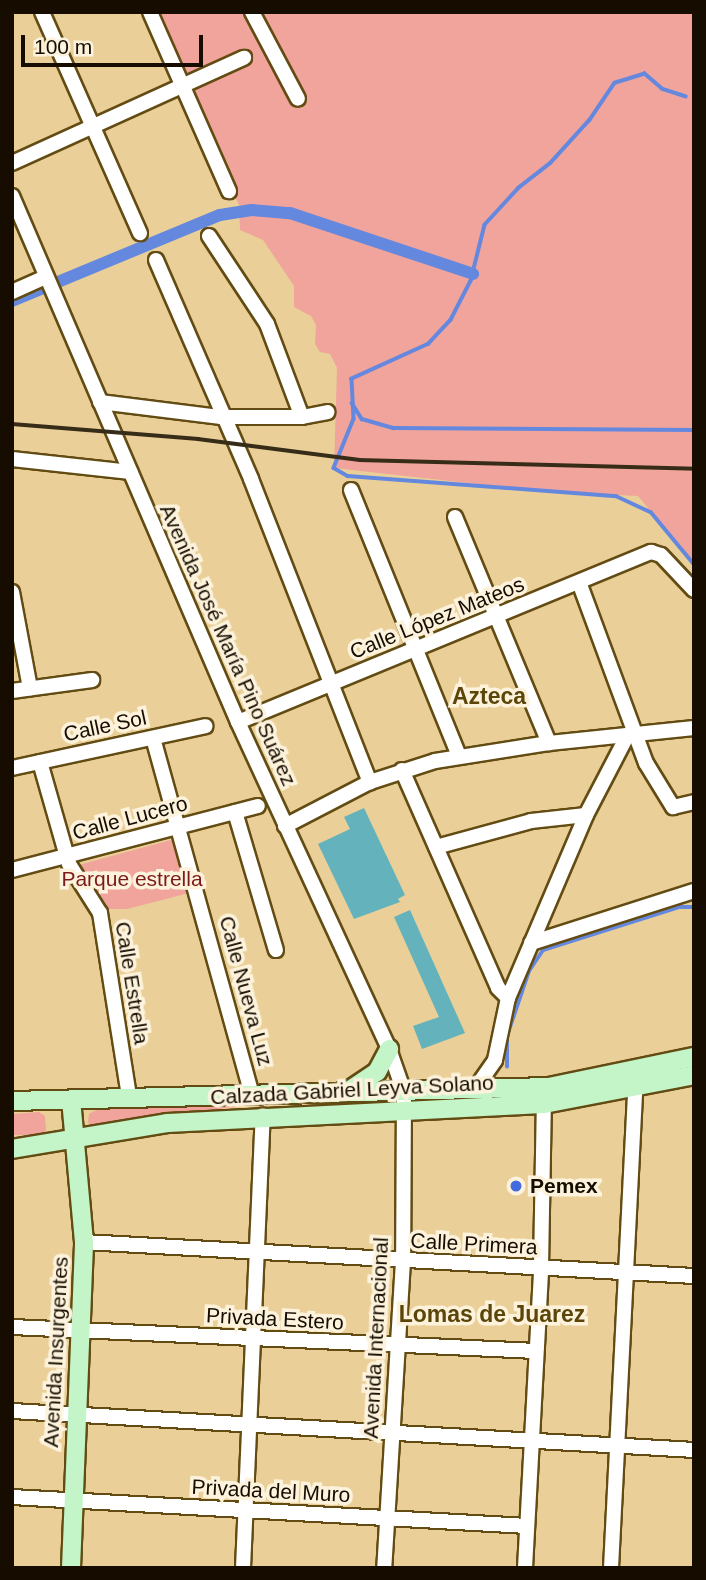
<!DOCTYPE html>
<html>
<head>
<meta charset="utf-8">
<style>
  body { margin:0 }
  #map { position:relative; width:706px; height:1580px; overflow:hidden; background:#ead098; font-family:Helvetica,sans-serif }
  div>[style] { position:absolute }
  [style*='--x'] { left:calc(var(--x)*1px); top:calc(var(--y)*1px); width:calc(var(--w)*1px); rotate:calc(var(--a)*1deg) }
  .green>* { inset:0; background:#f1a49b }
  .stream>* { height:3.5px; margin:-1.75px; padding:0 1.75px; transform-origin:1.75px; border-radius:1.75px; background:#6588df }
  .canal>* { height:12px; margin:-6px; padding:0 6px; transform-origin:6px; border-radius:6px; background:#6588df }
  .building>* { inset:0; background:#64b2bc }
  .roads { filter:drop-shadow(2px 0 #634c13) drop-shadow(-2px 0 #634c13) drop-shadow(0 2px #634c13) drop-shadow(0 -2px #634c13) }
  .minor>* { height:14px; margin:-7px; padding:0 7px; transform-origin:7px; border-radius:7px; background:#fff }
  .major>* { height:18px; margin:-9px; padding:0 9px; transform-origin:9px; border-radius:9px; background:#c4f5c8 }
  .rail>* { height:3.5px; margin:-1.75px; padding:0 1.75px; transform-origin:1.75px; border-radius:1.75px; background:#372c18 }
  .dots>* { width:19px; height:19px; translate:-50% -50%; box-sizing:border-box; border:4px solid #fdf3dd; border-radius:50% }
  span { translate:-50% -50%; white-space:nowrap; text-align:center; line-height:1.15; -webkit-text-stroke:7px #fdf3dd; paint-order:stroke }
  .street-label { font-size:21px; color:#160d00 }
  .park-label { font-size:21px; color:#7c1a1a }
  .poi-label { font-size:21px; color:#160d00; font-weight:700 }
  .left { translate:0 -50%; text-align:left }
  .neighbourhood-label { font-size:23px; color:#5b4508; font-weight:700 }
  .frame { position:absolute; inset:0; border:14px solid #160d00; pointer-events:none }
  .scale { position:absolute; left:21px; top:35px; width:182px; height:32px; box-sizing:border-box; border:4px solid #160d00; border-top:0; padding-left:9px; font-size:21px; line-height:24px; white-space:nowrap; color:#160d00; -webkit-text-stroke:5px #fdf3dd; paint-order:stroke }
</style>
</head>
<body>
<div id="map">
  <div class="green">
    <div style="clip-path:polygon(146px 12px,694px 12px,694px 564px,638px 496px,548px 492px,334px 468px,337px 368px,330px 354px,320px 352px,315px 344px,316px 325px,311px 316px,294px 307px,294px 286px,263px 240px,240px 230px,239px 205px)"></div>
    <div style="clip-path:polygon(178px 838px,193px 892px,127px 909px,101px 909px,75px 866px)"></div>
    <div style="clip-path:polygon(186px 1100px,380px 1100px,253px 1104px,92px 1128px,88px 1122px,89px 1114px,100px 1108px)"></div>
    <div style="clip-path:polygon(39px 1112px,45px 1116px,46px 1131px,40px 1135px,12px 1135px,12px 1114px)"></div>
  </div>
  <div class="stream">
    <div style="--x:686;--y:97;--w:25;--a:-162"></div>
    <div style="--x:662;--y:89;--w:23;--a:-139"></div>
    <div style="--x:645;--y:74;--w:31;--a:163"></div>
    <div style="--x:615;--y:83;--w:45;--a:124"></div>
    <div style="--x:590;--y:120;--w:58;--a:132.2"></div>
    <div style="--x:551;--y:163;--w:41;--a:142"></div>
    <div style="--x:519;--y:188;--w:50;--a:132.6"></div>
    <div style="--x:485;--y:225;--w:58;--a:104"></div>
    <div style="--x:471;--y:281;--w:44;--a:117.1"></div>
    <div style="--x:451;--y:320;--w:33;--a:133"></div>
    <div style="--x:429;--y:344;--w:85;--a:155.6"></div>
    <div style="--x:352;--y:379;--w:40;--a:87.1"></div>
    <div style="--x:354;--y:419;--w:53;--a:112.2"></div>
    <div style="--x:334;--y:468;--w:16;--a:30"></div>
    <div style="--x:348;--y:476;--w:269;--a:4.3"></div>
    <div style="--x:616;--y:496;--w:38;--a:25"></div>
    <div style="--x:651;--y:512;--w:67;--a:50.4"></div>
    <div style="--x:352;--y:403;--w:19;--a:58"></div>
    <div style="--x:362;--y:419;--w:33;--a:16"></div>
    <div style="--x:394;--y:428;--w:300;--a:0.4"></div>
    <div style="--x:507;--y:1067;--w:31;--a:-90"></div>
    <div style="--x:507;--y:1036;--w:69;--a:-71.3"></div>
    <div style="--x:529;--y:971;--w:25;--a:-56"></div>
    <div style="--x:543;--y:950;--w:143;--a:-17.5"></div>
    <div style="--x:679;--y:907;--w:15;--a:0"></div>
  </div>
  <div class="canal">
    <div style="--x:12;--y:301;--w:225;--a:-22.5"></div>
    <div style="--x:220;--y:215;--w:32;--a:-9"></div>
    <div style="--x:252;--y:210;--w:38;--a:5"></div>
    <div style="--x:290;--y:213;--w:193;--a:18.4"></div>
  </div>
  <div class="building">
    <div style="clip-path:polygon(364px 808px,405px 895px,398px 899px,400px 902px,354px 919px,318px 844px,350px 829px,344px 817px)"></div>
    <div style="clip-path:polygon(410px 910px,465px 1033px,422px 1049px,413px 1026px,439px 1017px,394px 917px)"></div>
  </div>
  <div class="roads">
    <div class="minor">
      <div style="--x:42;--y:12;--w:242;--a:66.1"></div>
      <div style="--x:150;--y:12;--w:196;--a:66.2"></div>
      <div style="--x:252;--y:12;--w:98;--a:62.1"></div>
      <div style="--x:12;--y:163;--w:255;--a:-24.4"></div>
      <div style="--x:12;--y:196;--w:572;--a:66.75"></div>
      <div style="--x:238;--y:722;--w:360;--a:65.2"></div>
      <div style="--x:389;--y:1049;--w:46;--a:70.8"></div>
      <div style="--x:404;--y:1092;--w:169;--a:90.3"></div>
      <div style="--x:403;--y:1261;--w:308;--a:93.5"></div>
      <div style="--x:209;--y:236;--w:105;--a:56.6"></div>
      <div style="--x:267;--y:324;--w:99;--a:69.4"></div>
      <div style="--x:156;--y:260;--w:239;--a:66.5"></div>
      <div style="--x:251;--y:479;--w:326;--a:68.6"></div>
      <div style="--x:12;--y:292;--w:37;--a:-24"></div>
      <div style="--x:100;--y:402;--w:122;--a:7.1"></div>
      <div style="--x:221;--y:417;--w:81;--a:0"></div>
      <div style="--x:302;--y:417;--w:26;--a:-11"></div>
      <div style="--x:12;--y:459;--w:119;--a:6.3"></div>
      <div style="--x:351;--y:490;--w:287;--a:67.9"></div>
      <div style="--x:455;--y:517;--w:245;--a:67.4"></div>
      <div style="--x:579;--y:582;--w:193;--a:69.7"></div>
      <div style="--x:646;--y:763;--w:52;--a:58.5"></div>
      <div style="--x:673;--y:807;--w:22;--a:-13"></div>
      <div style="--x:12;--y:592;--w:98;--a:79.4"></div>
      <div style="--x:12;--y:691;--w:81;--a:-7.8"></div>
      <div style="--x:238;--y:722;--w:447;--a:-22.4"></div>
      <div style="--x:651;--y:552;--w:10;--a:17"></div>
      <div style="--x:661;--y:555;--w:48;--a:46.7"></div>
      <div style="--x:153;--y:738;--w:370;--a:74.5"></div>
      <div style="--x:40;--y:762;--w:106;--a:74.1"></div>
      <div style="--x:69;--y:864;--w:58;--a:57.7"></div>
      <div style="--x:100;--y:913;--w:186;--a:81"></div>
      <div style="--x:12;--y:768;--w:198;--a:-12.2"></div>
      <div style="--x:402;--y:770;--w:238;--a:66.2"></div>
      <div style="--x:498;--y:988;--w:14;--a:45"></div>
      <div style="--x:235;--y:812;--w:144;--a:73.5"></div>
      <div style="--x:285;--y:826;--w:96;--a:-27.4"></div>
      <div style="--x:370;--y:782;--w:68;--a:-17.9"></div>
      <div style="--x:435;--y:761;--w:115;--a:-9"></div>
      <div style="--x:549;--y:743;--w:146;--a:-5.9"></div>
      <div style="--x:436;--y:847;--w:98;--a:-15.3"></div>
      <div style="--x:531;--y:821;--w:55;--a:-6.2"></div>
      <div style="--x:12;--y:870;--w:254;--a:-14.6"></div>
      <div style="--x:531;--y:943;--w:171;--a:-17.7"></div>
      <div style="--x:475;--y:1089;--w:35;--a:-55"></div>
      <div style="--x:495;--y:1060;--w:63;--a:-78.2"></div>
      <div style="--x:508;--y:998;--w:199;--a:-66.9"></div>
      <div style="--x:586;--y:815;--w:87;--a:-62.5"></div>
      <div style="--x:84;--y:1242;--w:611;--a:3.19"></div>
      <div style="--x:12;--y:1327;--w:525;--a:2.62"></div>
      <div style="--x:12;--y:1411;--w:683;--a:3.27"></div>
      <div style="--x:12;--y:1497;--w:516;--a:3.22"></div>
      <div style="--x:243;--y:1568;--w:453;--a:-87.5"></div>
      <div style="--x:525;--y:1568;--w:300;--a:-86.9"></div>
      <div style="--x:541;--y:1268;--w:164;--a:-89"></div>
      <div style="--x:611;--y:1568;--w:480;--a:-87.1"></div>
    </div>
    <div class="major">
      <div style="--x:347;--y:1092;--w:36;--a:-34"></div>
      <div style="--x:377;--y:1072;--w:26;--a:-62"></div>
      <div style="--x:12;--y:1101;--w:537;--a:-1.49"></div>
      <div style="--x:549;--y:1087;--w:148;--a:-11.7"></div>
      <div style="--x:12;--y:1149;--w:157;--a:-9.5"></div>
      <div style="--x:167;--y:1123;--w:377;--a:-2.9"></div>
      <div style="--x:544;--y:1104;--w:153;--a:-10.9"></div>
      <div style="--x:71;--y:1568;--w:326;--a:-87.7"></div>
      <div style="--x:84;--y:1242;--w:143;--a:-95.2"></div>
    </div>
  </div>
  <div class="rail">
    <div style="--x:12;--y:424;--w:187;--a:4.6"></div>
    <div style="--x:198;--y:439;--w:163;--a:7.4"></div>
    <div style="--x:360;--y:460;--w:334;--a:1.5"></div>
  </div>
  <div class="dots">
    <div style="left:516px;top:1186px;background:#446cdf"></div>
  </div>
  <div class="street-label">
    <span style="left:437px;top:618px;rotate:-22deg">Calle López Mateos</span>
    <span style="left:228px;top:645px;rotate:66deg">Avenida José María Pino Suárez</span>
    <span style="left:105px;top:726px;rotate:-12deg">Calle Sol</span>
    <span style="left:130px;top:818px;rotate:-15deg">Calle Lucero</span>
    <span style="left:132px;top:983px;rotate:81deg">Calle Estrella</span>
    <span style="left:246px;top:991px;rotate:75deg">Calle Nueva Luz</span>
    <span style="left:352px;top:1090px;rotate:-3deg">Calzada Gabriel Leyva Solano</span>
    <span style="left:474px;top:1244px;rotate:3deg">Calle Primera</span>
    <span style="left:275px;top:1319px;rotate:3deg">Privada Estero</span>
    <span style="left:376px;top:1338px;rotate:-87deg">Avenida Internacional</span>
    <span style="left:56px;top:1352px;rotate:-87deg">Avenida Insurgentes</span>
    <span style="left:271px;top:1491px;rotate:3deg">Privada del Muro</span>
  </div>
  <div class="park-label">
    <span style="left:132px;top:879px">Parque estrella</span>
  </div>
  <div class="poi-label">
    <span class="left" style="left:530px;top:1186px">Pemex</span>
  </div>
  <div class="neighbourhood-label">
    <span style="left:489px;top:696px">Azteca</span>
    <span style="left:492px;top:1314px">Lomas de Juarez</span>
  </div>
  <div class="frame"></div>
  <div class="scale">100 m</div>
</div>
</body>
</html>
